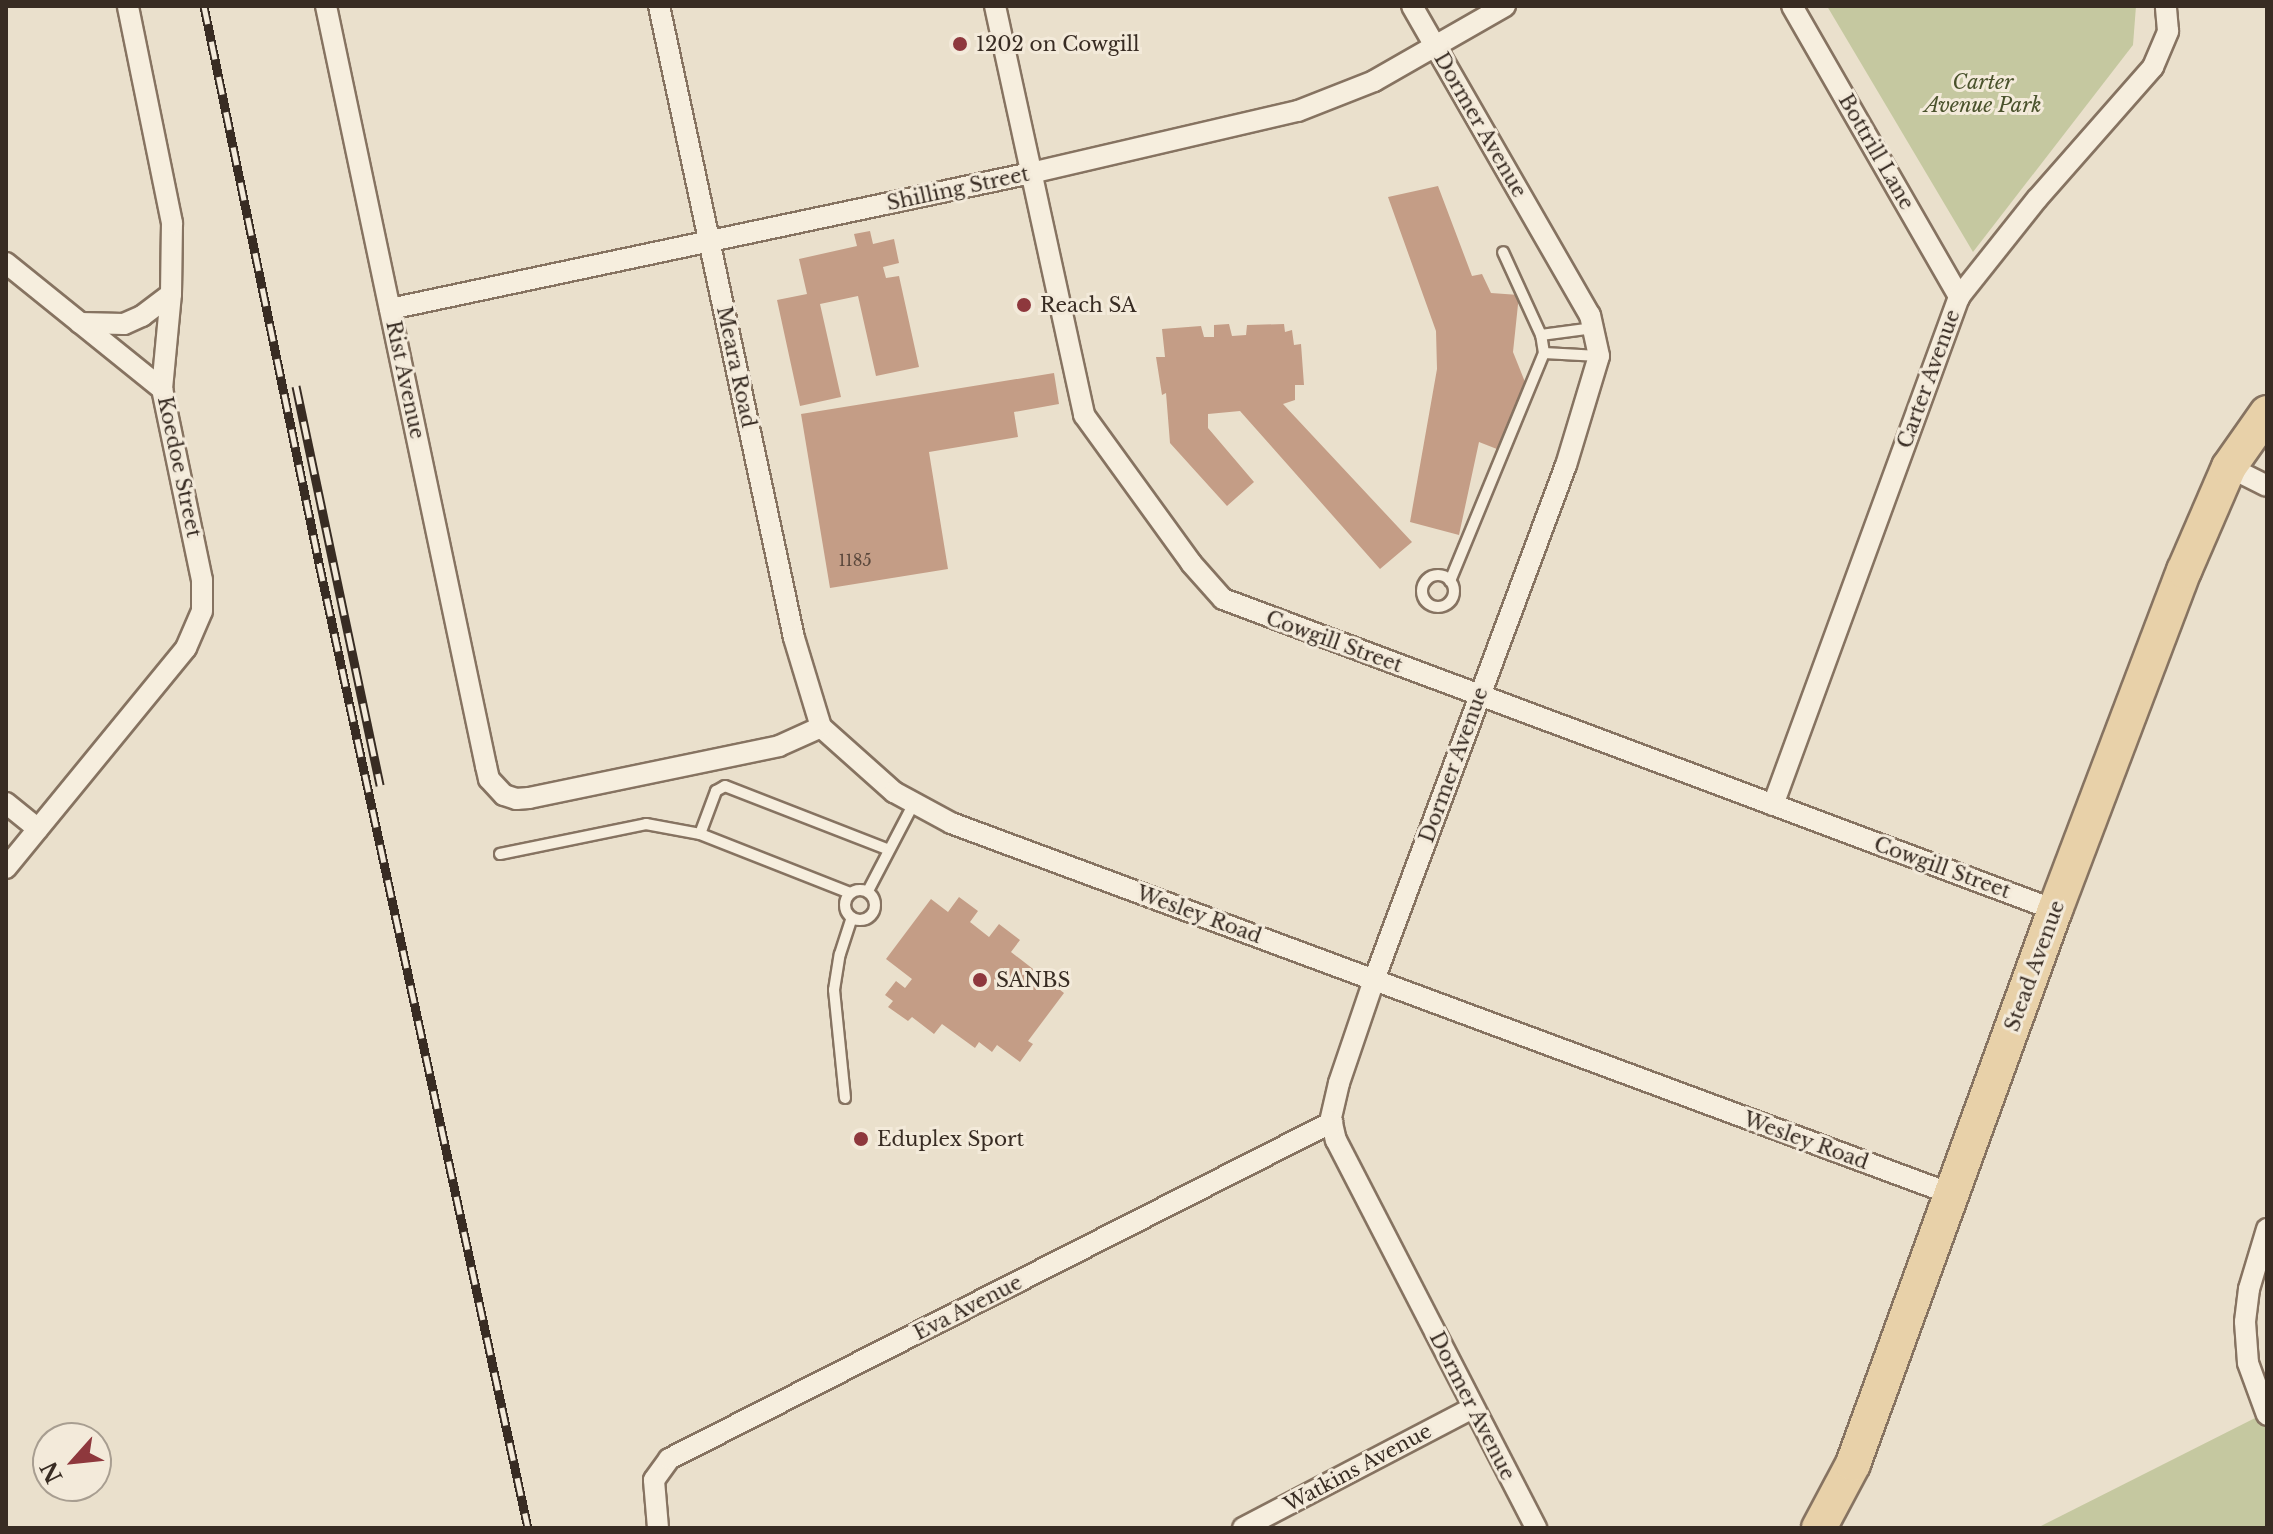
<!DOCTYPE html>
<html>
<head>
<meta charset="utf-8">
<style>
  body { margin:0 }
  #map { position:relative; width:2273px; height:1534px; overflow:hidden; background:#eae0cc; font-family:"Libre Baskerville",serif }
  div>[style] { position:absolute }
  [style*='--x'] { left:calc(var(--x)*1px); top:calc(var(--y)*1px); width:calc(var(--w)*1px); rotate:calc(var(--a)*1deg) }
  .green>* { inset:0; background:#c5c8a0 }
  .building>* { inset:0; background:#c49d86 }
  .roads { filter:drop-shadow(2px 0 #867361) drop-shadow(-2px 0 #867361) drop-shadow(0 2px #867361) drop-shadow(0 -2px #867361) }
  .lane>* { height:10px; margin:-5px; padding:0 5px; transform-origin:5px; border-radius:5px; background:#f6eede }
  .lane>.ring { margin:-5px; padding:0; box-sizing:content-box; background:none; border:10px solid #f6eede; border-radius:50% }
  .street>* { height:20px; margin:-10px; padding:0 10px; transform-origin:10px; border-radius:10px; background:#f6eede }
  .primary>* { height:34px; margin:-17px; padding:0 17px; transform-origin:17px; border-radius:17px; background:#e8d1a9 }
  .rail>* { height:9px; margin-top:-4.5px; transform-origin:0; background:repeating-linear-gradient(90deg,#f3eada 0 18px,#382c23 0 36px); box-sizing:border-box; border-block:2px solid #382c23 }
  .dots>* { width:22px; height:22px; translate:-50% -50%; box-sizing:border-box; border:4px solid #f3eada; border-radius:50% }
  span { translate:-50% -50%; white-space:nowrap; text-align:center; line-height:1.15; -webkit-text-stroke:6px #f3eada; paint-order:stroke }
  .number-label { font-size:16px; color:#5b483c }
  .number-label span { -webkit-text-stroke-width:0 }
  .poi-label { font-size:20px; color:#382c23 }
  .left { translate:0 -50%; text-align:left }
  .park-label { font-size:20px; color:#4a522c; font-style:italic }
  .street-label { font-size:20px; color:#382c23 }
  .frame { position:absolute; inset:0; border:8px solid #382c23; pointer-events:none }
  .north { position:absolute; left:32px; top:1422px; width:80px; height:80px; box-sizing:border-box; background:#f3eada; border:2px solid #a89e91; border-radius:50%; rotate:243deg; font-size:22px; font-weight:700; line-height:32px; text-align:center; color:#382c23 }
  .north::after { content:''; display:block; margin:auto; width:28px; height:36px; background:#8e383d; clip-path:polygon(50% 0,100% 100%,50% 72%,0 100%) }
</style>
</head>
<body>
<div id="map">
  <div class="green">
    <div style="clip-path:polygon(1827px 6px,2136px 6px,2133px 45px,1973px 252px)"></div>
    <div style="clip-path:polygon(2267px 1412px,2267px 1528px,2037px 1528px)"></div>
  </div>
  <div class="building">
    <div style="clip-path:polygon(1438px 186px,1472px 276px,1482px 274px,1491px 293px,1519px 295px,1513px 352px,1527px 387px,1502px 451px,1479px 442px,1459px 535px,1410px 522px,1437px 369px,1436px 331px,1388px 197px)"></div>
    <div style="clip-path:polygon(870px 231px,873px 244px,894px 239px,899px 263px,883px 267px,886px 278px,899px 276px,919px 367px,876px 376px,858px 296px,820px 304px,841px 397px,800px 406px,777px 300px,807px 294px,799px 259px,857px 246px,854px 234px)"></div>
    <div style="clip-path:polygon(1229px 324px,1232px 336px,1246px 335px,1247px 325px,1284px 324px,1285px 332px,1292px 330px,1294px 345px,1301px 344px,1304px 385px,1295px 385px,1295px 400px,1283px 404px,1412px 542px,1380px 569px,1240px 411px,1208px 414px,1208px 428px,1254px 482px,1227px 506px,1170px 443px,1166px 393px,1162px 395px,1156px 357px,1165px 357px,1162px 329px,1201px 326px,1204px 337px,1214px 337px,1214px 325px)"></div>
    <div style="clip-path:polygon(1054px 373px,1059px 404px,1014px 412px,1018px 437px,929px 452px,948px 569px,830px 588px,801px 414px)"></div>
    <div style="clip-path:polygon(959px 897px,978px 911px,970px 922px,989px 937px,999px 924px,1020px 940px,1011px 952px,1064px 993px,1028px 1041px,1033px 1044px,1020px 1062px,997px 1045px,992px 1052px,979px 1042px,975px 1048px,942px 1024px,934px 1034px,912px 1017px,908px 1021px,888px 1007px,893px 1001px,885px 995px,896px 981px,905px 988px,912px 979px,886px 959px,931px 899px,948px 912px)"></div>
  </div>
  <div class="roads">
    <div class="lane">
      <div style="--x:1541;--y:335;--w:53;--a:-7.5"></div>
      <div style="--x:1544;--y:353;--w:55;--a:3.1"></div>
      <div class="ring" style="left:1422px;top:575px;width:22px;height:22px"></div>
      <div style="--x:1450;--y:581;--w:247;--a:-67.6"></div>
      <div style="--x:1544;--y:353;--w:18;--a:-99"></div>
      <div style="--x:1541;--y:335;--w:91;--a:-114.6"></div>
      <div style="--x:500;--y:854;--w:149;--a:-11.6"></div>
      <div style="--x:646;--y:824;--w:55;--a:10.5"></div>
      <div class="ring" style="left:845px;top:890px;width:20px;height:20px"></div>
      <div style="--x:868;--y:891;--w:97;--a:-62.4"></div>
      <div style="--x:850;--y:893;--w:161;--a:-158.5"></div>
      <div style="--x:700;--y:834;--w:46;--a:-69.6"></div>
      <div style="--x:716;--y:791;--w:10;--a:-29"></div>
      <div style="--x:725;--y:786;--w:174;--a:21.3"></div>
      <div style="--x:845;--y:1098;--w:109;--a:-95.8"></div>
      <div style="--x:834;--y:990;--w:36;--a:-81"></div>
      <div style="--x:840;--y:954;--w:38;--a:-72"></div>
    </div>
    <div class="street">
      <div style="--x:326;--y:6;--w:777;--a:78.11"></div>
      <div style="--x:486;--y:766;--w:13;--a:77"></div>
      <div style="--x:489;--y:779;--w:22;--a:47"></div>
      <div style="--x:504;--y:795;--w:13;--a:18"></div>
      <div style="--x:516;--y:799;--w:13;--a:-4"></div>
      <div style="--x:529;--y:798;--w:255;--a:-11.7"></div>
      <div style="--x:779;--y:746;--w:46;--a:-24.3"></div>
      <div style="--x:821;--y:727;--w:98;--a:41.7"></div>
      <div style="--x:894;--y:792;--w:65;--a:28.5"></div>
      <div style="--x:951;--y:823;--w:1067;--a:20.35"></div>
      <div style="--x:659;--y:6;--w:646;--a:77.94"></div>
      <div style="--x:794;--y:638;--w:93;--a:73.1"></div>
      <div style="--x:995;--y:6;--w:419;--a:77.7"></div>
      <div style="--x:1084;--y:415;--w:183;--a:54.1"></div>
      <div style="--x:1191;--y:563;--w:48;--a:48.4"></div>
      <div style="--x:1223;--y:599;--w:888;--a:20.5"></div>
      <div style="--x:1412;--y:6;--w:357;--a:60.1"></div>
      <div style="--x:1590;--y:315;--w:42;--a:77.6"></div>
      <div style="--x:1599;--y:356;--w:114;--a:106.8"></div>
      <div style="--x:1566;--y:465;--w:550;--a:110.45"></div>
      <div style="--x:1374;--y:980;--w:109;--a:108.8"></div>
      <div style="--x:1339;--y:1083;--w:37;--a:103"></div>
      <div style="--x:1331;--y:1119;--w:22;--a:77"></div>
      <div style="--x:1336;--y:1140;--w:437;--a:62.7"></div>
      <div style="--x:1792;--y:6;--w:336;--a:60.1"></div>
      <div style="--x:6;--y:263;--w:201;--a:38.9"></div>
      <div style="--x:390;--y:309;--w:655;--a:-11.98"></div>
      <div style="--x:1031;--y:173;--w:274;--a:-13.1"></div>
      <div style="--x:1298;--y:111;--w:82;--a:-21.5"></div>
      <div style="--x:1374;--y:81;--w:151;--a:-29.8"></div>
      <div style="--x:80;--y:323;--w:44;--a:1.3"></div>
      <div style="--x:124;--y:324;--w:20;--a:-24"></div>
      <div style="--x:142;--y:316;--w:36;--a:-37"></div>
      <div style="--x:2229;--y:467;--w:42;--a:26.6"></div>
      <div style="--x:6;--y:803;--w:41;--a:39.1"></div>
      <div style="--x:1773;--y:805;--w:541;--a:-69.89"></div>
      <div style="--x:1959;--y:297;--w:125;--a:-51.5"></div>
      <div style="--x:2037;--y:199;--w:176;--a:-48.7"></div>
      <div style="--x:2153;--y:67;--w:39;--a:-67"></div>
      <div style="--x:2168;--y:31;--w:25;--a:-95"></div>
      <div style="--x:6;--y:868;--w:284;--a:-50.7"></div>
      <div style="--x:186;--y:648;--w:40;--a:-66.6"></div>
      <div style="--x:202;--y:611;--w:31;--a:-90"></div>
      <div style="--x:202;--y:580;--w:195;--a:-101.8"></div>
      <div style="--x:162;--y:389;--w:95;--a:-84.6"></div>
      <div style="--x:171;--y:294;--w:71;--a:-89.2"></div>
      <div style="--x:172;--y:223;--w:221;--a:-101.5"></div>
      <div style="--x:2267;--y:1229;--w:63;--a:106.7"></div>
      <div style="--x:2249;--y:1289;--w:33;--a:97"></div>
      <div style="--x:2245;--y:1322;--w:41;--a:85.8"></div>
      <div style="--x:2248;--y:1363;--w:55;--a:69.9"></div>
      <div style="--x:658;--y:1528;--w:48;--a:-94.8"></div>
      <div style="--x:654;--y:1480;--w:26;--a:-54"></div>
      <div style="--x:669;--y:1459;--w:744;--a:-26.94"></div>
      <div style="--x:1243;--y:1528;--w:259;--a:-27.6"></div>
    </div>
    <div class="primary">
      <div style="--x:1819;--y:1528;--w:72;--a:-62"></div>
      <div style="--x:1853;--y:1464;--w:590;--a:-69.97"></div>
      <div style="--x:2055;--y:910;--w:363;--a:-69.2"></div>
      <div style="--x:2184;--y:571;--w:113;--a:-66.6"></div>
      <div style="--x:2229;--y:467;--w:66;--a:-54.9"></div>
    </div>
  </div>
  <div class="rail">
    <div style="--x:204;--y:6;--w:569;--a:78.33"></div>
    <div style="--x:319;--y:563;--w:987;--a:77.78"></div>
    <div style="--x:296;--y:386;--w:408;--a:78.1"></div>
  </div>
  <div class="dots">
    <div style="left:960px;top:44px;background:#8e383d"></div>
    <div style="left:1024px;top:305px;background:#8e383d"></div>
    <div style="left:980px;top:980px;background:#8e383d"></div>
    <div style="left:861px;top:1139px;background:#8e383d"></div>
  </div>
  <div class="number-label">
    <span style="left:855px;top:560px">1185</span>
  </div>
  <div class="poi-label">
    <span class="left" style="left:976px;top:44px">1202 on Cowgill</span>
    <span class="left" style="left:1040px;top:305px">Reach SA</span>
    <span class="left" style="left:996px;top:980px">SANBS</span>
    <span class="left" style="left:877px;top:1139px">Eduplex Sport</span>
  </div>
  <div class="park-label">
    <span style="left:1983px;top:94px">Carter<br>Avenue Park</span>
  </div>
  <div class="street-label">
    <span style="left:1480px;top:125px;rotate:60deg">Dormer Avenue</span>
    <span style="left:1876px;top:152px;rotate:60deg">Bottrill Lane</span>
    <span style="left:958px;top:189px;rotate:-12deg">Shilling Street</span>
    <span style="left:736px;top:367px;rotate:78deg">Meara Road</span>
    <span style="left:1929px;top:379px;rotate:-70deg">Carter Avenue</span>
    <span style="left:405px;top:380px;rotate:78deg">Rist Avenue</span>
    <span style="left:179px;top:467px;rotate:78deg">Koedoe Street</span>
    <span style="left:1334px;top:642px;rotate:20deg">Cowgill Street</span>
    <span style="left:1454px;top:765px;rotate:-70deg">Dormer Avenue</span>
    <span style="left:1942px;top:868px;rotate:20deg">Cowgill Street</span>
    <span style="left:1199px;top:915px;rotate:20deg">Wesley Road</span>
    <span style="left:2035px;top:966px;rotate:-70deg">Stead Avenue</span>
    <span style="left:1806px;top:1141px;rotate:20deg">Wesley Road</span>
    <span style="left:968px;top:1308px;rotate:-27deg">Eva Avenue</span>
    <span style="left:1472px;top:1406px;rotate:63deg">Dormer Avenue</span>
    <span style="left:1358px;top:1468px;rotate:-28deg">Watkins Avenue</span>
  </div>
  <div class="frame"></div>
  <div class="north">N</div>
</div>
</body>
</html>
